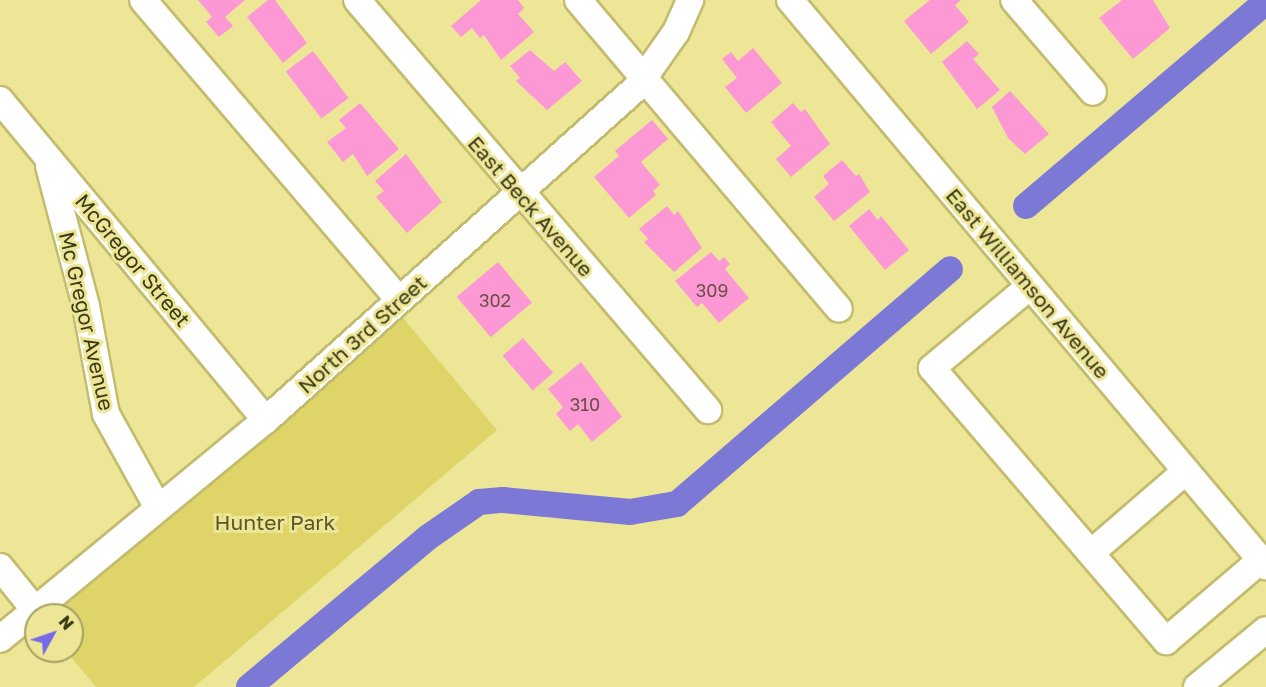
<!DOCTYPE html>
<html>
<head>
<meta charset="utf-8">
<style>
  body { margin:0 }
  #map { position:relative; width:1266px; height:687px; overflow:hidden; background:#ede697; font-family:"Golos Text",sans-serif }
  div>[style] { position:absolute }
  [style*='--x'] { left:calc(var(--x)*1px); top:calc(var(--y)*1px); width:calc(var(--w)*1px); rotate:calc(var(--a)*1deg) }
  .green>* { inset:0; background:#ded468 }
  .canal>* { height:26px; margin:-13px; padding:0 13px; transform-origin:13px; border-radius:13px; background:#7c78d5 }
  .building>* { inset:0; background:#fc99d5; transform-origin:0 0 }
  .roads { filter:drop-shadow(2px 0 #c3bc6e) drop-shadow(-2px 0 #c3bc6e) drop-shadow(0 2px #c3bc6e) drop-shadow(0 -2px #c3bc6e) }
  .minor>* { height:26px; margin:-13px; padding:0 13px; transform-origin:13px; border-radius:13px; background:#fff }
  span { translate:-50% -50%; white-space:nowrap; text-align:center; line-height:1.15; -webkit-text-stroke:6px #ede697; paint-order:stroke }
  .number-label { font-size:18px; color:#6b5047 }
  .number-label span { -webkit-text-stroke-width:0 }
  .street-label { font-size:21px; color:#3b3818 }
  .park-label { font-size:21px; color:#5b5627 }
  .north { position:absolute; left:24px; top:603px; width:60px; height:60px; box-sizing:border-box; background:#ede697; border:2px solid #a6a064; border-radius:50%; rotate:50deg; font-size:16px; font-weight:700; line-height:24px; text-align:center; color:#3b3818 }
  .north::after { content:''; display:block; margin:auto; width:21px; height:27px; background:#766be6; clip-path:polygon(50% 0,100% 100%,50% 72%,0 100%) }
</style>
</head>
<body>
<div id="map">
  <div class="green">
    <div style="clip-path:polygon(403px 318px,497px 430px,194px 687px,96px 687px,66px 651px,72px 651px,72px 615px,54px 615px)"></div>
  </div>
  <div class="canal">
    <div style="--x:1026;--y:206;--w:315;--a:-40.4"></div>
    <div style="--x:249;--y:687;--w:232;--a:-39.9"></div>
    <div style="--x:427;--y:538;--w:63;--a:-34.7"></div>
    <div style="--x:479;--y:502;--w:24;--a:-5"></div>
    <div style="--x:503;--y:500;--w:128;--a:5.4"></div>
    <div style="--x:630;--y:512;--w:48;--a:-9.7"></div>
    <div style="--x:677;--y:504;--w:360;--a:-40.7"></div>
  </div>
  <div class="building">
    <div style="clip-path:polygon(198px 0,245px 0,225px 17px,233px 26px,219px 37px,206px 22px,212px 17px)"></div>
    <div style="clip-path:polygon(268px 0,275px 0,307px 43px,283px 63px,247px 17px)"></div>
    <div style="clip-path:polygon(481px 0,518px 0,524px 8px,518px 14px,534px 32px,501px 60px,484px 35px,480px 38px,472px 28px,461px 37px,451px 26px)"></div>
    <div style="clip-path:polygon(930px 0,961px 0,955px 5px,969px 22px,931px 54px,904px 21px)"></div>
    <div style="clip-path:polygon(1122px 0,1153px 0,1170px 28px,1133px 59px,1099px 18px)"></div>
    <div style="clip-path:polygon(967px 41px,979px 54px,973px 59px,1000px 90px,977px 109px,942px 62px)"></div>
    <div style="clip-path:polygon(753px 48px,782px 83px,746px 113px,725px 87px,737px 78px,722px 59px,731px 52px,738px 61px)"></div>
    <div style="clip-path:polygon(530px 50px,554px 71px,565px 62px,582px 81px,547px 110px,516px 81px,520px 78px,510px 66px)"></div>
    <div style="left:313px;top:51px;width:59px;height:34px;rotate:53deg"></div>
    <div style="clip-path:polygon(1010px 91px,1049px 134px,1025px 154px,1008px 138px,992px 107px)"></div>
    <div style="clip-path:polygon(360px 103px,399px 149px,367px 176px,353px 154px,343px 162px,327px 142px,346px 128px,339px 120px)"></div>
    <div style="clip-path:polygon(793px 103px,801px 112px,805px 109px,830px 144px,791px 177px,776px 159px,791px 146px,771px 122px)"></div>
    <div style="clip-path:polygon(652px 120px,668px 139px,641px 162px,660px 185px,653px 191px,656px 195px,629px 218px,594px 177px,619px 156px,615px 151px)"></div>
    <div style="clip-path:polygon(406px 154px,442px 202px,407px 233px,376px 197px,384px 191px,375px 181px)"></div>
    <div style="clip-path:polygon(842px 160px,856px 176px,859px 174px,870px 192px,834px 221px,814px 197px,829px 184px,823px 176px)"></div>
    <div style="clip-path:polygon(667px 206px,674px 215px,678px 211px,702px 248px,674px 272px,644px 242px,648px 239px,639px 229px)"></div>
    <div style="clip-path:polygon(869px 209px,878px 220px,881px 216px,909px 250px,885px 270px,849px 226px)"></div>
    <div style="clip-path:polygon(711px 252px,719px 261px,724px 257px,730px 264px,725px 269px,749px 298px,719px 323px,702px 303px,697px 307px,675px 281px)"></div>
    <div style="left:498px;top:262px;width:53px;height:54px;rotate:50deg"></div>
    <div style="left:523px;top:338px;width:46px;height:27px;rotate:49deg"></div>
    <div style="clip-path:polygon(581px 362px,622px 417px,592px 442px,578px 424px,570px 431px,556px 414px,563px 407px,548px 389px)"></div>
  </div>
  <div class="roads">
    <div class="minor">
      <div style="--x:143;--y:0;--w:394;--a:49.5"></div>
      <div style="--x:357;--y:0;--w:540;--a:49.43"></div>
      <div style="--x:578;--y:0;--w:404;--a:49.8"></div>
      <div style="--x:790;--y:0;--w:740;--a:49.94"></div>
      <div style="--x:1014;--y:0;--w:121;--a:49.3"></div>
      <div style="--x:0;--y:100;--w:416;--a:50.3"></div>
      <div style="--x:49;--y:166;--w:145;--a:75.2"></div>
      <div style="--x:86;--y:306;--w:110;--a:79.5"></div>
      <div style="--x:106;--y:414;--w:107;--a:61"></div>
      <div style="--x:1030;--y:286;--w:128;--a:140.1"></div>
      <div style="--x:932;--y:368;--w:360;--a:49.4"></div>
      <div style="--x:1166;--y:641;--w:125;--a:-40.5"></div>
      <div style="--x:1091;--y:553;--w:125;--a:-40.8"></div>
      <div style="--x:0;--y:567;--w:55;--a:50.9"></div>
      <div style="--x:0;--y:639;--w:345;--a:-39.5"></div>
      <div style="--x:266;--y:420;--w:500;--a:-41.9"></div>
      <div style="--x:638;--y:86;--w:66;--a:-54.9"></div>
      <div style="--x:676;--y:32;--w:35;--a:-66"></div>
      <div style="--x:1197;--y:687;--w:89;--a:-39.6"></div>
    </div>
  </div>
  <div class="number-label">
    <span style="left:712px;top:290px">309</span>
    <span style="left:495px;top:300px">302</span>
    <span style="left:585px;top:404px">310</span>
  </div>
  <div class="street-label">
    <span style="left:531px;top:206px;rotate:49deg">East Beck Avenue</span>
    <span style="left:133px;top:260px;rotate:50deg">McGregor Street</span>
    <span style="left:1028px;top:283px;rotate:50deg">East Williamson Avenue</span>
    <span style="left:87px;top:321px;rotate:77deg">Mc Gregor Avenue</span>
    <span style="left:362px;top:334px;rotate:-42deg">North 3rd Street</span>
  </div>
  <div class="park-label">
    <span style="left:275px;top:522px">Hunter Park</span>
  </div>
  <div class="north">N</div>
</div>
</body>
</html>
